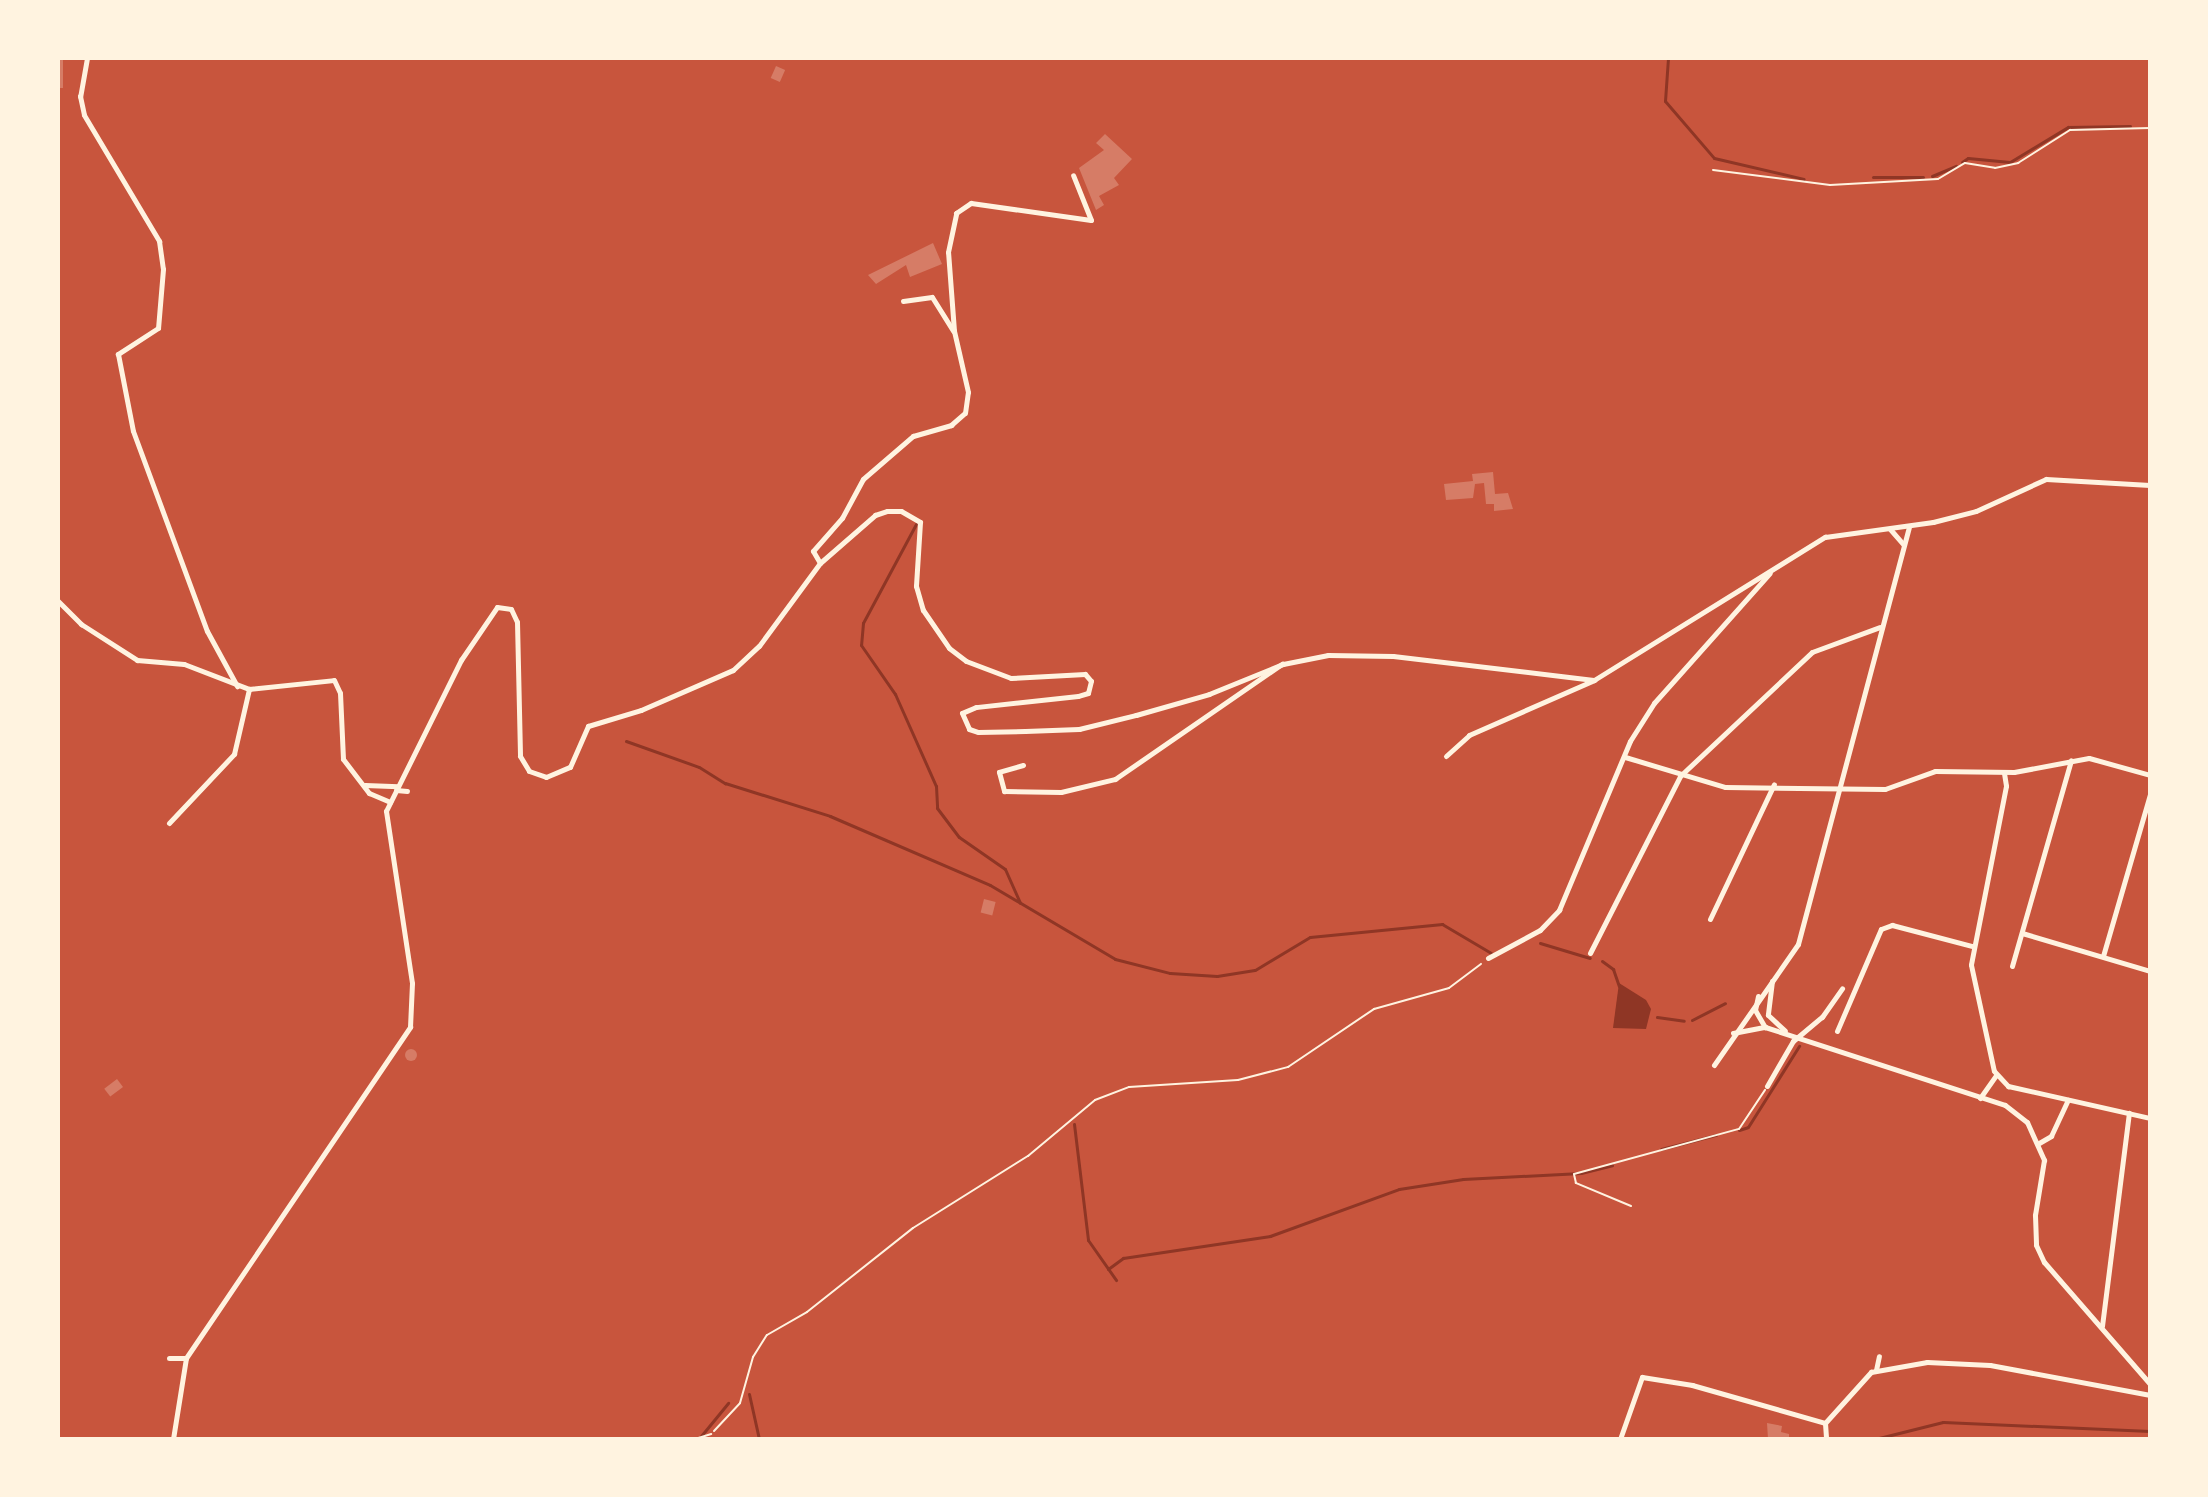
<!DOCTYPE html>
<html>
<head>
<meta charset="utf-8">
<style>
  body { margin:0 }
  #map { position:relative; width:2208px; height:1497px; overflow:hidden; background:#c8553d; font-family:"Alegreya Sans",sans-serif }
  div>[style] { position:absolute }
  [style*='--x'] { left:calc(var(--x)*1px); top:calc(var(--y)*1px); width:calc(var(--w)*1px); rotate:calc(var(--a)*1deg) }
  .water>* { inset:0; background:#8f3625 }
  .stream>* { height:3px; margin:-1.5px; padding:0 1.5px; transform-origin:1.5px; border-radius:1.5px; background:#8f3625 }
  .building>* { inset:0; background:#d67c66; transform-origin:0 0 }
  .round { border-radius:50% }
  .path>* { height:2px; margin:-1px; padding:0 1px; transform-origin:1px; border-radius:1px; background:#fff3e0 }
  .service>* { height:2px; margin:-1px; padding:0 1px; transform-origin:1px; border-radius:1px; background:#fff3e0 }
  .minor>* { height:5px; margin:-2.5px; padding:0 2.5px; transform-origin:2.5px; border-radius:2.5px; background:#fff3e0 }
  span { translate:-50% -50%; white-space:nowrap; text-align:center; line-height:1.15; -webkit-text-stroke:6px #fff3e0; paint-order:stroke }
  .frame { position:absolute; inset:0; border:60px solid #fff3e0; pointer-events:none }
</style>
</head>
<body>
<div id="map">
  <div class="water">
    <div style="clip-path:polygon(1619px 983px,1646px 1000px,1651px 1009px,1646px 1029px,1613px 1028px)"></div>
  </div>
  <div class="stream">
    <div style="--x:1668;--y:58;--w:43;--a:94"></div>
    <div style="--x:1665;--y:101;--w:75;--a:49.3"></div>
    <div style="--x:1714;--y:158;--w:92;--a:13.1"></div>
    <div style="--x:1962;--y:162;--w:7;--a:-34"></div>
    <div style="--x:1968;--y:158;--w:42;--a:5.4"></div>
    <div style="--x:2010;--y:162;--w:68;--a:-31.1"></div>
    <div style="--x:2068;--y:127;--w:62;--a:-0.9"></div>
    <div style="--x:1932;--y:176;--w:26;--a:-23"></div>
    <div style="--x:1873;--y:177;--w:50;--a:0"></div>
    <div style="--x:916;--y:524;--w:112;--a:118.2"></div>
    <div style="--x:863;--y:623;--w:22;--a:95"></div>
    <div style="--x:861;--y:645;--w:60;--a:55.2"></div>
    <div style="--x:895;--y:694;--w:101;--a:66"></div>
    <div style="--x:936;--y:786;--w:22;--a:87"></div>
    <div style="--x:937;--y:808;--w:36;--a:53"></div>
    <div style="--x:959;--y:837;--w:56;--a:34.8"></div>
    <div style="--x:1005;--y:869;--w:37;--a:66"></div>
    <div style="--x:626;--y:741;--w:77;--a:19.6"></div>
    <div style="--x:699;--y:767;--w:31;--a:32"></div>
    <div style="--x:725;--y:783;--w:110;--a:17.4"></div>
    <div style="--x:830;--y:816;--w:174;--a:23.3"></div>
    <div style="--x:990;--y:885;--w:145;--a:30.6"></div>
    <div style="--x:1115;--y:959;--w:57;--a:14.3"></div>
    <div style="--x:1170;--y:973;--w:47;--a:3.7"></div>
    <div style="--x:1217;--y:976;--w:38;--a:-9"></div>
    <div style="--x:1255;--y:970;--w:64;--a:-31"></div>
    <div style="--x:1310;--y:937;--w:133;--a:-5.6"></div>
    <div style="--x:1442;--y:924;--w:57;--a:30.6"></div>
    <div style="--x:1540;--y:943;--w:52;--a:16.7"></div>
    <div style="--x:1602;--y:961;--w:14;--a:36"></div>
    <div style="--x:1613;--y:969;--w:18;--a:71"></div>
    <div style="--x:1657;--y:1017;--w:27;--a:8"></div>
    <div style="--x:1692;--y:1020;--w:37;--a:-27"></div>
    <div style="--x:1074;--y:1124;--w:117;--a:83.1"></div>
    <div style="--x:1088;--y:1240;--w:49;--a:55"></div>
    <div style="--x:1739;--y:1130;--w:9;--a:-18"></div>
    <div style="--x:1748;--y:1127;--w:96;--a:-57.8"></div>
    <div style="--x:1661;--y:1149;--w:57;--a:-14.3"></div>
    <div style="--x:1108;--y:1269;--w:19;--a:-36"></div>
    <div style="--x:1123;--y:1258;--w:149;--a:-8.5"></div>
    <div style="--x:1270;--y:1236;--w:137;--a:-20"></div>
    <div style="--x:1399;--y:1189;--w:65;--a:-8.9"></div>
    <div style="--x:1463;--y:1179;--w:118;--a:-2.9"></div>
    <div style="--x:1581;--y:1173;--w:32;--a:-14"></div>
    <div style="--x:749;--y:1394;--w:46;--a:77.5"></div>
    <div style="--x:701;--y:1436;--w:43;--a:-50.7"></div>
    <div style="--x:1875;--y:1439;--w:70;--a:-14"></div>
    <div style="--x:1943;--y:1422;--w:207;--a:2.5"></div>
  </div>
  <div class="building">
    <div style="left:58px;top:58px;width:5px;height:30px"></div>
    <div style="left:776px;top:66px;width:10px;height:13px;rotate:24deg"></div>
    <div style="clip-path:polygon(1105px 134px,1132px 159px,1114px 178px,1119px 185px,1099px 196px,1104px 205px,1096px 210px,1079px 168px,1104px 150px,1096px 143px)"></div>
    <div style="clip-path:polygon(933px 243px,942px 264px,910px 277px,906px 265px,876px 284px,868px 275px)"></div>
    <div style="clip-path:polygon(1493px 472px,1495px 494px,1508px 493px,1513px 509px,1494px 511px,1494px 504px,1486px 504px,1484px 483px,1475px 484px,1473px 498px,1446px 500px,1444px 484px,1473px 481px,1472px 474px)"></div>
    <div style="left:984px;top:899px;width:12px;height:14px;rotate:14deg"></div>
    <div class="round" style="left:405px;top:1049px;width:12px;height:12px"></div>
    <div style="left:117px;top:1079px;width:10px;height:16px;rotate:53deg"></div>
    <div style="clip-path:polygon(1767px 1423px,1782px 1426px,1781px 1432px,1789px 1434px,1789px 1439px,1768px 1439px)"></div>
  </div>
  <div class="path">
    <div style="--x:1713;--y:170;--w:118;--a:7.3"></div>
    <div style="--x:1830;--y:185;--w:108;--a:-3.2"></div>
    <div style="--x:1938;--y:179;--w:31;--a:-31"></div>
    <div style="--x:1965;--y:163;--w:30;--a:9"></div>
    <div style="--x:1995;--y:168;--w:24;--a:-12"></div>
    <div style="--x:2018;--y:163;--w:62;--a:-32.4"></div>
    <div style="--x:2070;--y:130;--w:80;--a:-1.4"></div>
    <div style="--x:1631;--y:1206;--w:60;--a:-157.3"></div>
    <div style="--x:1576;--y:1183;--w:9;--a:-103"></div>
    <div style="--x:1574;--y:1174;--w:171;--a:-15.3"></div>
    <div style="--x:1739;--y:1129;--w:47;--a:-56.3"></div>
    <div style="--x:714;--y:1431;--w:38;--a:-47"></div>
    <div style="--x:740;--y:1403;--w:48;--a:-74.2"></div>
    <div style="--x:753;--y:1357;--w:26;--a:-58"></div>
    <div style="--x:767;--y:1335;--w:46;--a:-29.9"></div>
    <div style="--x:807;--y:1312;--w:135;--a:-38.4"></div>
    <div style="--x:913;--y:1228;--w:136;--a:-32.1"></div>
    <div style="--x:1028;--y:1156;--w:87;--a:-39.9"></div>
    <div style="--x:1095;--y:1100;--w:36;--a:-21"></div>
    <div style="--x:1129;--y:1087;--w:109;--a:-3.7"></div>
    <div style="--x:1238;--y:1080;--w:52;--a:-14.6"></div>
    <div style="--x:1288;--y:1067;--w:104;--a:-34"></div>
    <div style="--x:1374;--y:1009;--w:78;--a:-15.6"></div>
    <div style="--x:1449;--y:988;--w:40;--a:-37"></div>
  </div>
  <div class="service">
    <div style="--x:695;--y:1439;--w:17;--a:-17"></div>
  </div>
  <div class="minor">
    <div style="--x:87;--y:58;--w:39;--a:100"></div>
    <div style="--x:80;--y:96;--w:19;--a:78"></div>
    <div style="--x:84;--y:115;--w:147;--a:59.2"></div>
    <div style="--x:159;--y:241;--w:28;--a:82"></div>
    <div style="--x:163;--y:269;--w:59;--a:94.8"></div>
    <div style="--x:158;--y:328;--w:48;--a:147"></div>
    <div style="--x:118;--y:354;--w:78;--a:79"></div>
    <div style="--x:133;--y:431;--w:213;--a:69.7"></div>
    <div style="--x:207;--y:631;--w:63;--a:61.4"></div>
    <div style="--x:903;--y:301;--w:29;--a:-8"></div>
    <div style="--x:932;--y:297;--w:40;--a:58"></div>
    <div style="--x:1890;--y:529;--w:21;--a:49"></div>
    <div style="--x:820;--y:563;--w:14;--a:-120"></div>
    <div style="--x:813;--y:551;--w:44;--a:-48.7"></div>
    <div style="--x:842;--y:518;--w:44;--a:-61.7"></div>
    <div style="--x:863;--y:479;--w:66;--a:-40.7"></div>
    <div style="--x:913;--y:436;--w:40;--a:-16"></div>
    <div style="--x:951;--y:425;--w:18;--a:-41"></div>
    <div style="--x:965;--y:413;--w:21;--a:-82"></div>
    <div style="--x:968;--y:392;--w:63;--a:-102.9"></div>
    <div style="--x:954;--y:331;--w:79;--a:-94.3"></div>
    <div style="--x:948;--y:252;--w:40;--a:-78"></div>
    <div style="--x:956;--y:213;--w:18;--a:-34"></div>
    <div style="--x:971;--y:203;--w:121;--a:8.1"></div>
    <div style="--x:1091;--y:220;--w:48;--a:-111.8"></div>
    <div style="--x:58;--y:601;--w:33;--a:45"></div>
    <div style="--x:81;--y:624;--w:67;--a:32.7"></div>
    <div style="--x:137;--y:660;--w:47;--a:4.9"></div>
    <div style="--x:184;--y:664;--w:70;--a:21"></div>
    <div style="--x:249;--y:689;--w:85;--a:-6"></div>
    <div style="--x:334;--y:680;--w:14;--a:65"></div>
    <div style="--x:340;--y:693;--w:66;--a:87.4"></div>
    <div style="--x:343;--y:759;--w:43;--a:52.6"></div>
    <div style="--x:369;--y:793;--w:23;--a:23"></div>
    <div style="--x:1446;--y:756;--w:31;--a:-42"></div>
    <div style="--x:1469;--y:735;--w:137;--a:-23.7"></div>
    <div style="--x:1625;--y:757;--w:104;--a:16.7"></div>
    <div style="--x:1725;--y:787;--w:160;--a:0.7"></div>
    <div style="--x:1885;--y:789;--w:53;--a:-19.8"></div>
    <div style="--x:1935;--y:771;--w:79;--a:0.7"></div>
    <div style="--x:2014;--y:772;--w:76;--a:-10.6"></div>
    <div style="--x:2089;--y:758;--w:63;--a:15.6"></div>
    <div style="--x:1023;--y:765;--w:25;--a:164"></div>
    <div style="--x:999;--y:772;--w:20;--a:75"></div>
    <div style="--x:1004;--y:791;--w:57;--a:1"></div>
    <div style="--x:1061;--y:792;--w:56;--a:-13.5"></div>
    <div style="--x:1115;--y:779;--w:203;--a:-34.6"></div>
    <div style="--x:2004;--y:773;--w:13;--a:81"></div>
    <div style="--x:2006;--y:786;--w:182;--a:101.1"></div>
    <div style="--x:1971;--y:965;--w:108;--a:77.8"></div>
    <div style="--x:1994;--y:1071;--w:21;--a:47"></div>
    <div style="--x:2008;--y:1086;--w:146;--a:12.7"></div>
    <div style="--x:365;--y:785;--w:33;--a:2"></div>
    <div style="--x:396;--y:790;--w:11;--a:5"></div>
    <div style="--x:169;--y:823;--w:95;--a:-46.7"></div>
    <div style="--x:234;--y:754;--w:67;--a:-77"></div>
    <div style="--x:1710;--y:919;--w:149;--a:-64.6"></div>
    <div style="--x:2022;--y:933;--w:134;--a:16.5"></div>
    <div style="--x:1590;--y:953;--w:199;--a:-63"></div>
    <div style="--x:1680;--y:776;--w:181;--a:-43.2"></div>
    <div style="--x:1812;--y:652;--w:72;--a:-20.2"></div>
    <div style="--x:2103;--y:956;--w:169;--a:-73.8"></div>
    <div style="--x:1488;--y:958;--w:59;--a:-28.3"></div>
    <div style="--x:1540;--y:930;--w:28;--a:-46"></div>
    <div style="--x:1559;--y:910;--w:183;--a:-67.2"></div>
    <div style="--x:1630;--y:741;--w:45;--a:-57.7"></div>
    <div style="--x:1654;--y:703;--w:174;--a:-48.3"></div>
    <div style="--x:2012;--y:966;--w:214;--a:-74"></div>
    <div style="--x:1772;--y:981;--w:34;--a:97"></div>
    <div style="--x:1768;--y:1015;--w:23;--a:43"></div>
    <div style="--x:1758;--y:996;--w:14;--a:102"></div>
    <div style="--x:1755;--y:1010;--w:20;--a:60"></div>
    <div style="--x:1765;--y:1027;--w:252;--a:18"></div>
    <div style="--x:2005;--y:1105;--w:28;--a:38"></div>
    <div style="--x:2027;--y:1122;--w:42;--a:65.9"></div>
    <div style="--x:2044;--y:1160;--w:56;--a:99.3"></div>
    <div style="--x:2035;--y:1215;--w:30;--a:88"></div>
    <div style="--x:2036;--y:1245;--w:19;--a:65"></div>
    <div style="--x:2044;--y:1262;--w:162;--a:49"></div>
    <div style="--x:1837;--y:1031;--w:111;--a:-66.7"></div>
    <div style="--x:1881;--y:929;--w:12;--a:-20"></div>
    <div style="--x:1892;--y:925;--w:83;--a:14.7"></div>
    <div style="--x:1733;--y:1033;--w:33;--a:-11"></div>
    <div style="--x:1714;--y:1065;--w:147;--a:-55.2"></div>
    <div style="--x:1798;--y:944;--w:431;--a:-75.1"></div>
    <div style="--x:1767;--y:1086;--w:52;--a:-60"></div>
    <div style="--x:1793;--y:1041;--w:38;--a:-40"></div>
    <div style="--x:1822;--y:1017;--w:35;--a:-55"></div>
    <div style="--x:1980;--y:1098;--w:28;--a:-55"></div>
    <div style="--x:2039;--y:1143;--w:14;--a:-30"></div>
    <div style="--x:2051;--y:1136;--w:40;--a:-65"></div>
    <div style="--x:2102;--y:1326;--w:215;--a:-82.8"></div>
    <div style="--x:169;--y:1358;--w:17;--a:0"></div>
    <div style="--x:1876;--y:1370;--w:14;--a:-78"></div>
    <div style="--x:1825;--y:1423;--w:16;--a:86"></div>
    <div style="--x:173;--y:1439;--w:82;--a:-80.9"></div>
    <div style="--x:186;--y:1358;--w:400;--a:-55.9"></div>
    <div style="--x:410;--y:1027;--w:44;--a:-87.4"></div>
    <div style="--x:412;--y:983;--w:174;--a:-98.6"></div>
    <div style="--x:386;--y:811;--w:169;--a:-63.6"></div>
    <div style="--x:461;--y:660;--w:64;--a:-55.8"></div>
    <div style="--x:497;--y:607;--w:14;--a:8"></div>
    <div style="--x:511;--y:609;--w:14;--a:65"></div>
    <div style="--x:517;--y:622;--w:134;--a:88.7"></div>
    <div style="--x:520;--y:756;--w:17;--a:59"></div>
    <div style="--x:529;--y:771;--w:18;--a:19"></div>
    <div style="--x:546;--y:777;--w:26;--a:-23"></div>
    <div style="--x:570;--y:767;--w:45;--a:-66.3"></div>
    <div style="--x:588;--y:726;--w:55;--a:-16.8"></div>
    <div style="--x:641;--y:710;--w:100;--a:-23.5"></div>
    <div style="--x:733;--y:670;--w:35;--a:-43"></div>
    <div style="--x:759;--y:646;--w:103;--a:-53.7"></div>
    <div style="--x:820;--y:563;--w:73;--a:-41.1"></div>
    <div style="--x:875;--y:515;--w:13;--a:-18"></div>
    <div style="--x:887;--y:511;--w:14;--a:0"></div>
    <div style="--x:901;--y:511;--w:22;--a:30"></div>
    <div style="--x:920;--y:522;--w:64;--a:93.6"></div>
    <div style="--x:916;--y:586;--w:25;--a:74"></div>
    <div style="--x:923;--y:610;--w:46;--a:55.6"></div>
    <div style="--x:949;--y:648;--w:21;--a:37"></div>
    <div style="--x:966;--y:661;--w:48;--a:20.7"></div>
    <div style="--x:1011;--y:678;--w:74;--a:-3.1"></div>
    <div style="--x:1085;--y:674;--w:9;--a:49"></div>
    <div style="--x:1091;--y:681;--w:12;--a:104"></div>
    <div style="--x:1088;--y:693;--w:10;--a:163"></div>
    <div style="--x:1078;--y:696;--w:103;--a:173.8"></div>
    <div style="--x:976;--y:707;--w:15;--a:157"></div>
    <div style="--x:962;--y:713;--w:17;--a:66"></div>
    <div style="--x:969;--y:729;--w:9;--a:18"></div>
    <div style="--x:978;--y:732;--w:47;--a:-1.2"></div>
    <div style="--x:1025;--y:731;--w:54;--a:-2.1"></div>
    <div style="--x:1079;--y:729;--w:59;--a:-13.8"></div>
    <div style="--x:1136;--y:715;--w:76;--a:-16"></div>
    <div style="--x:1209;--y:694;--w:80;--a:-22.1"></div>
    <div style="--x:1283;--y:664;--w:46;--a:-11.3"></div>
    <div style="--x:1328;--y:655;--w:65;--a:0.9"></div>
    <div style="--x:1393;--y:656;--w:202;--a:6.8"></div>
    <div style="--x:1594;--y:680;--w:272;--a:-31.8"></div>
    <div style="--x:1825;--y:537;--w:109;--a:-7.9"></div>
    <div style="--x:1933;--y:522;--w:44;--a:-14.3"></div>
    <div style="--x:1976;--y:511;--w:77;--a:-24.6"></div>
    <div style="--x:2046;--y:479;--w:104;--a:3.3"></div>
    <div style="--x:1620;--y:1439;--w:66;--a:-70.5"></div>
    <div style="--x:1642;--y:1377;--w:51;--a:9.1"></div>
    <div style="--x:1692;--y:1385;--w:138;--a:15.9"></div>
    <div style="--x:1825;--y:1423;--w:69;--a:-48"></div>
    <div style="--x:1871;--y:1372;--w:57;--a:-10.1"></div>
    <div style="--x:1927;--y:1362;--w:63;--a:2.7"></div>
    <div style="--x:1990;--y:1365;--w:163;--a:10.6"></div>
  </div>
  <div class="frame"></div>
</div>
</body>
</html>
